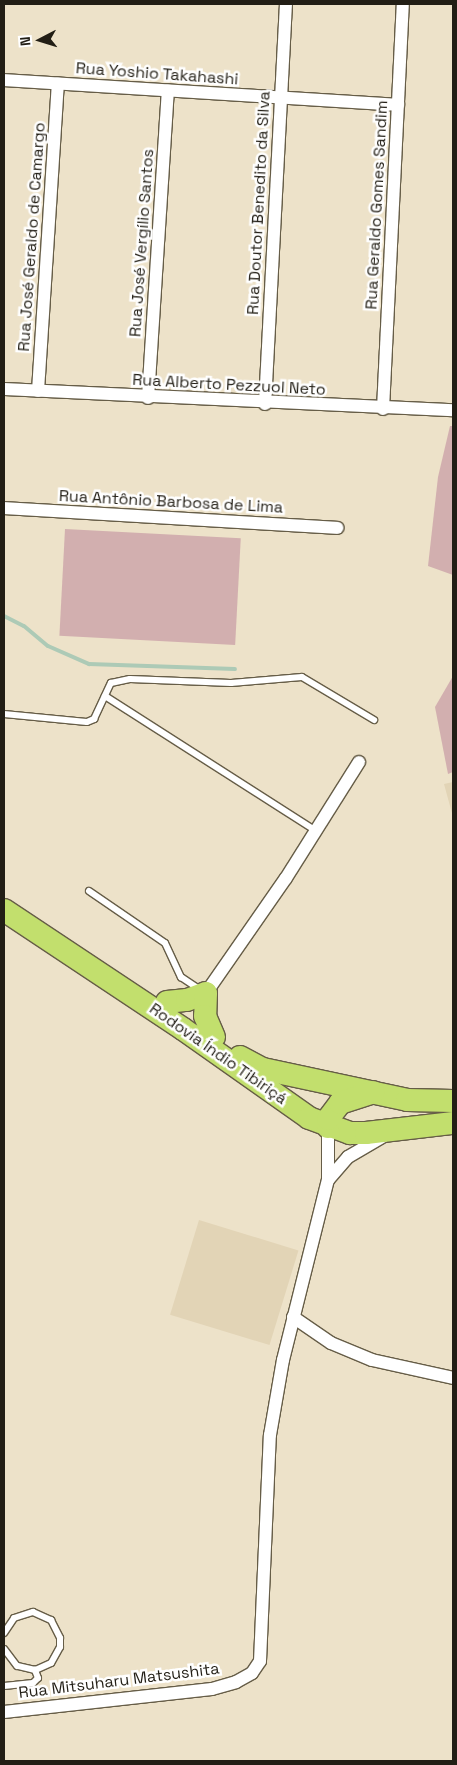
<!DOCTYPE html>
<html>
<head>
<meta charset="utf-8">
<style>
  body { margin:0 }
  #map { position:relative; width:457px; height:1765px; overflow:hidden; background:#ede2c9; font-family:"Space Grotesk",sans-serif }
  div>[style] { position:absolute }
  [style*='--x'] { left:calc(var(--x)*1px); top:calc(var(--y)*1px); width:calc(var(--w)*1px); rotate:calc(var(--a)*1deg) }
  .built>* { inset:0; background:#e2d4b6; transform-origin:0 0 }
  .green>* { inset:0; background:#d2afaf; transform-origin:0 0 }
  .stream>* { height:4px; margin:-2px; padding:0 2px; transform-origin:2px; border-radius:2px; background:#adcab6 }
  .roads { filter:drop-shadow(1px 0 #665d47) drop-shadow(-1px 0 #665d47) drop-shadow(0 1px #665d47) drop-shadow(0 -1px #665d47) }
  .lane>* { height:6px; margin:-3px; padding:0 3px; transform-origin:3px; border-radius:3px; background:#fff }
  .street>* { height:12px; margin:-6px; padding:0 6px; transform-origin:6px; border-radius:6px; background:#fff }
  .highway>* { height:22px; margin:-11px; padding:0 11px; transform-origin:11px; border-radius:11px; background:#c2df6d }
  span { translate:-50% -50%; white-space:nowrap; text-align:center; line-height:1.15; -webkit-text-stroke:5px #fff; paint-order:stroke }
  .street-label { font-size:16px; color:#221e15 }
  .frame { position:absolute; inset:0; border:5px solid #221e15; pointer-events:none }
  .north { position:absolute; left:15px; top:15px; width:50px; height:50px; -webkit-text-stroke:4px #fff; paint-order:stroke; rotate:265deg; font-size:14px; font-weight:700; line-height:20px; text-align:center; color:#221e15 }
  .north::after { content:''; display:block; margin:auto; width:18px; height:22px; background:#221e15; clip-path:polygon(50% 0,100% 100%,50% 72%,0 100%) }
</style>
</head>
<body>
<div id="map">
  <div class="built">
    <div style="clip-path:polygon(453px 782px,453px 817px,444px 784px)"></div>
    <div style="left:199px;top:1220px;width:104px;height:99px;rotate:17deg"></div>
  </div>
  <div class="green">
    <div style="clip-path:polygon(450px 426px,453px 426px,453px 575px,428px 566px,438px 477px)"></div>
    <div style="left:65px;top:529px;width:176px;height:107px;rotate:3deg"></div>
    <div style="clip-path:polygon(453px 676px,453px 772px,448px 774px,435px 707px)"></div>
  </div>
  <div class="stream">
    <div style="--x:4;--y:616;--w:22;--a:27"></div>
    <div style="--x:24;--y:626;--w:31;--a:40"></div>
    <div style="--x:48;--y:646;--w:45;--a:23.7"></div>
    <div style="--x:89;--y:664;--w:146;--a:2"></div>
  </div>
  <div class="roads">
    <div class="lane">
      <div style="--x:105;--y:696;--w:250;--a:32.6"></div>
      <div style="--x:4;--y:714;--w:83;--a:5.5"></div>
      <div style="--x:87;--y:722;--w:8;--a:-23"></div>
      <div style="--x:94;--y:719;--w:40;--a:-65"></div>
      <div style="--x:111;--y:683;--w:19;--a:-12"></div>
      <div style="--x:130;--y:679;--w:101;--a:2.3"></div>
      <div style="--x:231;--y:683;--w:71;--a:-4.8"></div>
      <div style="--x:302;--y:677;--w:84;--a:30.8"></div>
      <div style="--x:89;--y:891;--w:92;--a:34.4"></div>
      <div style="--x:165;--y:943;--w:38;--a:65"></div>
      <div style="--x:181;--y:977;--w:23;--a:34"></div>
      <div style="--x:4;--y:1633;--w:18;--a:-56"></div>
      <div style="--x:14;--y:1618;--w:20;--a:-18"></div>
      <div style="--x:33;--y:1612;--w:20;--a:24"></div>
      <div style="--x:51;--y:1620;--w:20;--a:63"></div>
      <div style="--x:60;--y:1638;--w:9;--a:90"></div>
      <div style="--x:60;--y:1647;--w:18;--a:119"></div>
      <div style="--x:51;--y:1663;--w:17;--a:156"></div>
      <div style="--x:35;--y:1670;--w:18;--a:-167"></div>
      <div style="--x:17;--y:1666;--w:21;--a:-127"></div>
      <div style="--x:4;--y:1686;--w:29;--a:-6"></div>
      <div style="--x:33;--y:1683;--w:7;--a:-45"></div>
      <div style="--x:38;--y:1678;--w:9;--a:-111"></div>
    </div>
    <div class="street">
      <div style="--x:4;--y:80;--w:395;--a:3.6"></div>
      <div style="--x:4;--y:389;--w:449;--a:2.7"></div>
      <div style="--x:38;--y:391;--w:308;--a:-86.3"></div>
      <div style="--x:148;--y:398;--w:308;--a:-86.3"></div>
      <div style="--x:265;--y:404;--w:401;--a:-87"></div>
      <div style="--x:383;--y:409;--w:405;--a:-87.2"></div>
      <div style="--x:4;--y:508;--w:334;--a:3.4"></div>
      <div style="--x:206;--y:993;--w:140;--a:-55.2"></div>
      <div style="--x:286;--y:878;--w:137;--a:-57.8"></div>
      <div style="--x:328;--y:1180;--w:30;--a:-49"></div>
      <div style="--x:348;--y:1157;--w:42;--a:-30.3"></div>
      <div style="--x:293;--y:1317;--w:46;--a:34.4"></div>
      <div style="--x:331;--y:1343;--w:44;--a:22.5"></div>
      <div style="--x:372;--y:1360;--w:83;--a:12.5"></div>
      <div style="--x:4;--y:1712;--w:209;--a:-6.3"></div>
      <div style="--x:212;--y:1689;--w:25;--a:-16"></div>
      <div style="--x:236;--y:1682;--w:18;--a:-29"></div>
      <div style="--x:252;--y:1673;--w:14;--a:-56"></div>
      <div style="--x:260;--y:1661;--w:226;--a:-87.5"></div>
      <div style="--x:270;--y:1435;--w:76;--a:-80.2"></div>
      <div style="--x:283;--y:1360;--w:186;--a:-76"></div>
      <div style="--x:328;--y:1180;--w:53;--a:-90"></div>
    </div>
    <div class="highway">
      <div style="--x:4;--y:910;--w:215;--a:33.6"></div>
      <div style="--x:183;--y:1029;--w:154;--a:35.2"></div>
      <div style="--x:309;--y:1118;--w:44;--a:20.1"></div>
      <div style="--x:350;--y:1133;--w:16;--a:0"></div>
      <div style="--x:366;--y:1133;--w:88;--a:-6.6"></div>
      <div style="--x:167;--y:1002;--w:20;--a:-6"></div>
      <div style="--x:187;--y:1000;--w:20;--a:-20"></div>
      <div style="--x:206;--y:993;--w:23;--a:92"></div>
      <div style="--x:205;--y:1016;--w:23;--a:67"></div>
      <div style="--x:240;--y:1057;--w:26;--a:28"></div>
      <div style="--x:263;--y:1069;--w:147;--a:12.1"></div>
      <div style="--x:407;--y:1100;--w:46;--a:1.2"></div>
      <div style="--x:328;--y:1127;--w:8;--a:-90"></div>
      <div style="--x:328;--y:1119;--w:20;--a:-53"></div>
      <div style="--x:340;--y:1103;--w:35;--a:-18"></div>
    </div>
  </div>
  <div class="street-label">
    <span style="left:157px;top:74px;rotate:4deg">Rua Yoshio Takahashi</span>
    <span style="left:259px;top:203px;rotate:-87deg">Rua Doutor Benedito da Silva</span>
    <span style="left:377px;top:205px;rotate:-87deg">Rua Geraldo Gomes Sandim</span>
    <span style="left:32px;top:237px;rotate:-86deg">Rua José Geraldo de Camargo</span>
    <span style="left:142px;top:243px;rotate:-86deg">Rua José Vergílio Santos</span>
    <span style="left:229px;top:385px;rotate:3deg">Rua Alberto Pezzuol Neto</span>
    <span style="left:171px;top:502px;rotate:3deg">Rua Antônio Barbosa de Lima</span>
    <span style="left:218px;top:1054px;rotate:35deg">Rodovia Índio Tibiriçá</span>
    <span style="left:119px;top:1681px;rotate:-7deg">Rua Mitsuharu Matsushita</span>
  </div>
  <div class="frame"></div>
  <div class="north">N</div>
</div>
</body>
</html>
